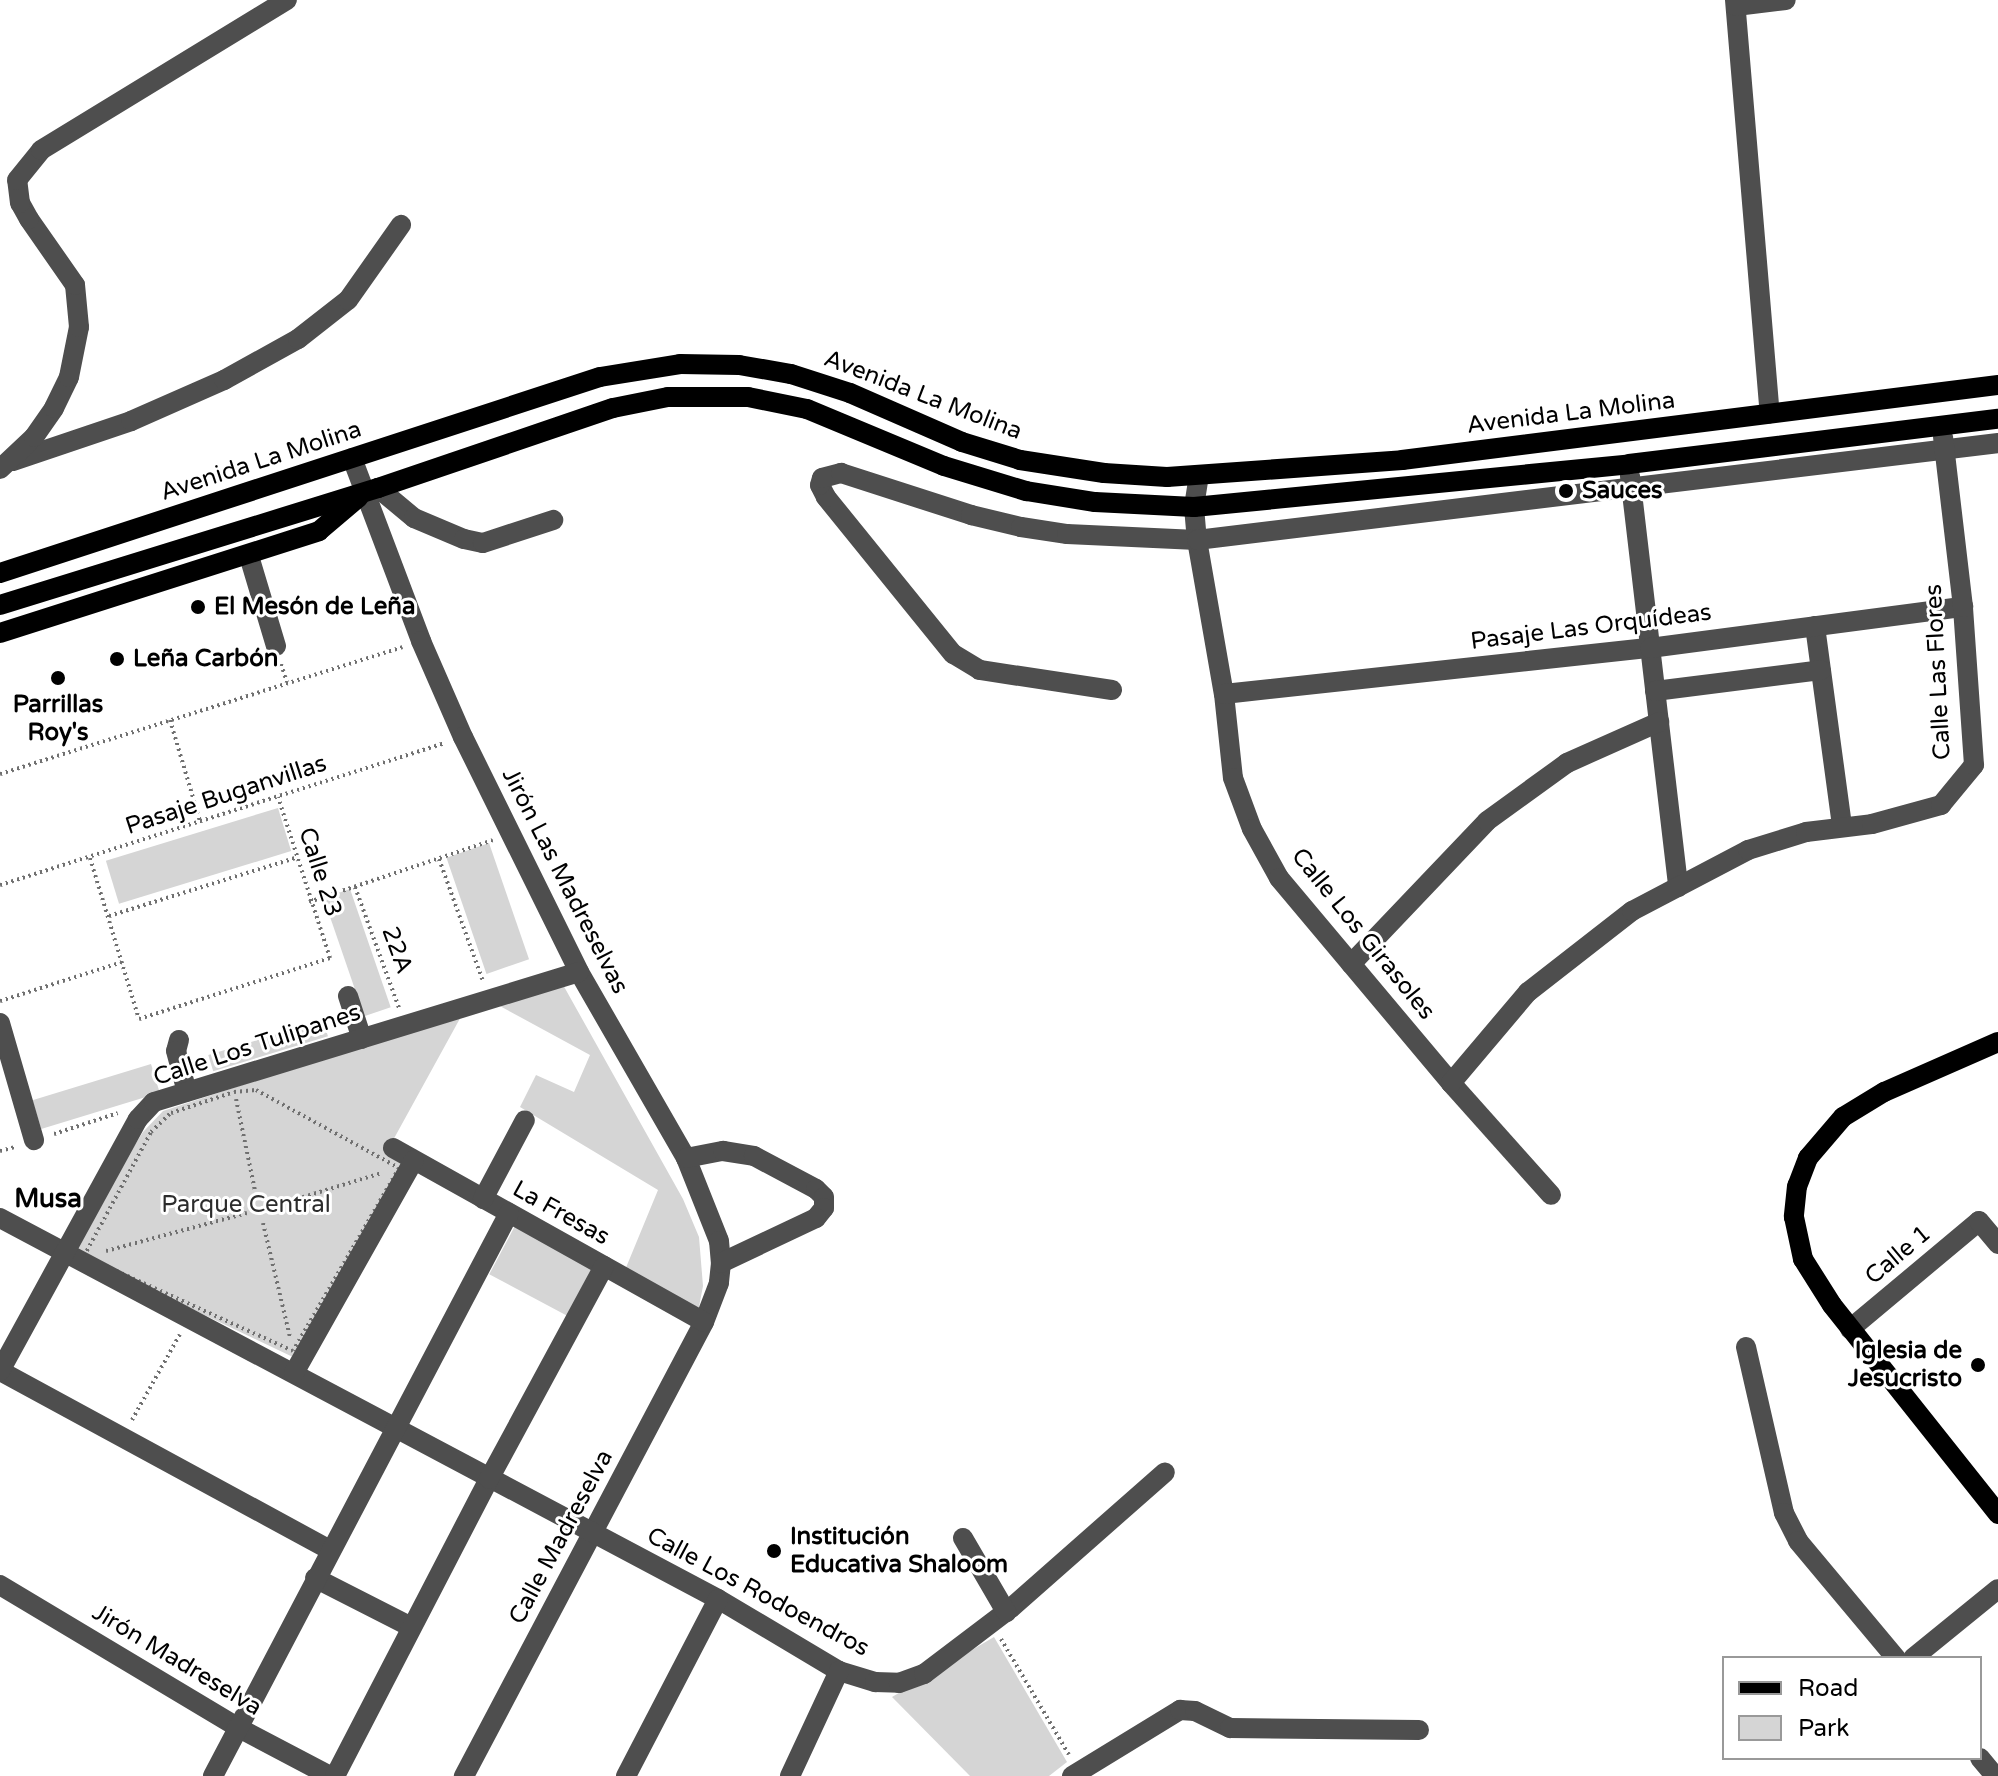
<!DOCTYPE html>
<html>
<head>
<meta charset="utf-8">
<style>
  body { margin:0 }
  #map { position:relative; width:1998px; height:1776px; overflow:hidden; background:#fff; font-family:"Varela Round",sans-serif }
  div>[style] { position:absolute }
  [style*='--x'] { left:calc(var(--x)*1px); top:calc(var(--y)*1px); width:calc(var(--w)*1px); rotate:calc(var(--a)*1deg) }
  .green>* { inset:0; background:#d5d5d5; transform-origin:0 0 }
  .path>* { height:4px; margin-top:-2px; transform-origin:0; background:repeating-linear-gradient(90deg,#707070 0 2px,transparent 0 6px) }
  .minor>* { height:20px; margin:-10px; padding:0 10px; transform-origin:10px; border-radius:10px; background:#4e4e4e }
  .major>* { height:20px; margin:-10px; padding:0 10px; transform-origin:10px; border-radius:10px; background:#000 }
  .dots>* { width:22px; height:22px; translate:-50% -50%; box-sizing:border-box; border:4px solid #fff; border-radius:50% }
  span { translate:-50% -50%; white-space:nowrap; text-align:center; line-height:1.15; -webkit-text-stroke:6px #fff; paint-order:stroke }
  .street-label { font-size:24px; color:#000 }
  .poi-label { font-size:24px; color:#000; font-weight:700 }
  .left { translate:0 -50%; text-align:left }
  .right { translate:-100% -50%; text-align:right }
  .park-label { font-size:24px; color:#2c2c2c }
  .neighbourhood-label { font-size:26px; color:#000; font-weight:700 }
  .legend { position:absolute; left:1722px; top:1656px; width:260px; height:104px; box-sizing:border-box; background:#fff; border:2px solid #999; margin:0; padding:10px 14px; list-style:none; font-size:24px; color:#000 }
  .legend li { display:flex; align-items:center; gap:16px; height:40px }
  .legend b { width:40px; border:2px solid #999 }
</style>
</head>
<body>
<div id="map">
  <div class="green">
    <div style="left:278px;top:808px;width:45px;height:180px;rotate:73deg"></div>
    <div style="left:489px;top:843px;width:123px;height:45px;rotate:71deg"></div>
    <div style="left:350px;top:889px;width:125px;height:28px;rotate:71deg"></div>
    <div style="clip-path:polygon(562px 983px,683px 1199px,699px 1237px,703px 1286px,698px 1312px,625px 1270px,658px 1190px,520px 1107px,536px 1075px,574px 1092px,590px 1055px,498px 1005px)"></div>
    <div style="clip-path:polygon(463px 1013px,386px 1153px,403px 1165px,295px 1358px,68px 1250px,143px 1132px,163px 1111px)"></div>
    <div style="left:323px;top:1020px;width:17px;height:120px;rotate:73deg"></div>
    <div style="left:151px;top:1064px;width:30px;height:124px;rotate:73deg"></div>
    <div style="left:516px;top:1224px;width:93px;height:57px;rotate:28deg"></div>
    <div style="clip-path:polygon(994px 1637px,1067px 1762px,1049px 1776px,970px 1776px,892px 1697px)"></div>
  </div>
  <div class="path">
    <div style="--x:281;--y:664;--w:19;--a:72"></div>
    <div style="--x:170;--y:720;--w:105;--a:73.5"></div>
    <div style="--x:0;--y:774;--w:422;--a:-17.5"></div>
    <div style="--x:90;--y:858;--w:168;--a:73.1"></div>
    <div style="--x:139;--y:1019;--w:201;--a:-17.7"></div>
    <div style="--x:330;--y:958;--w:169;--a:-107.9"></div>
    <div style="--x:439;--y:859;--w:130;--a:70.2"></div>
    <div style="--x:0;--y:885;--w:467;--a:-17.7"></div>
    <div style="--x:355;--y:887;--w:129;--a:70"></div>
    <div style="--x:309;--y:902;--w:194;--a:-18.6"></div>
    <div style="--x:109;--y:916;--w:195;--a:-17.3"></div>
    <div style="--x:0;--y:1001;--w:128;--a:-17.7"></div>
    <div style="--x:256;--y:1090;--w:163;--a:28.6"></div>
    <div style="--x:399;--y:1168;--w:211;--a:120.1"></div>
    <div style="--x:293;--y:1351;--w:230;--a:-155.6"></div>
    <div style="--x:84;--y:1256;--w:141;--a:-61.6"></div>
    <div style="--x:151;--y:1132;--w:28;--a:-44"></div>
    <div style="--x:171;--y:1113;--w:66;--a:-18.4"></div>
    <div style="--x:234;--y:1092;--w:22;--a:-5"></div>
    <div style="--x:236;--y:1099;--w:99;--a:78.3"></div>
    <div style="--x:54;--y:1134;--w:67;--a:-18.2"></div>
    <div style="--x:0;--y:1151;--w:16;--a:-15"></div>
    <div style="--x:274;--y:1206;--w:113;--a:-17"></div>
    <div style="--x:263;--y:1223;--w:117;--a:76.7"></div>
    <div style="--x:106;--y:1251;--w:146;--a:-15.1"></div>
    <div style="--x:132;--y:1420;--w:98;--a:-60.8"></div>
    <div style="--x:1001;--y:1639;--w:134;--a:59.6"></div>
  </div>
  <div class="minor">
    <div style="--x:1735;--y:0;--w:415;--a:85.2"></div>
    <div style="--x:1736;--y:6;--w:50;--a:-6.8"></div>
    <div style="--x:352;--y:458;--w:196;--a:69.3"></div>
    <div style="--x:421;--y:641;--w:105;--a:66.4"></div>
    <div style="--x:463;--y:737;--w:262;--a:63.7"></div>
    <div style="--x:579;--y:972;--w:215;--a:60.1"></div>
    <div style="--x:686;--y:1158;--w:89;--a:68.3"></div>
    <div style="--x:719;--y:1241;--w:22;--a:85"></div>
    <div style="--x:721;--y:1263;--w:20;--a:96"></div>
    <div style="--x:719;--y:1283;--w:42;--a:111"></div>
    <div style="--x:704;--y:1322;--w:514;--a:117.86"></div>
    <div style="--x:13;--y:461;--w:125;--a:-18.7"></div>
    <div style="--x:131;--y:421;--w:102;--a:-23.8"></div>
    <div style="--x:224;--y:380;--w:85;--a:-29"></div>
    <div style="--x:298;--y:339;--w:63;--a:-38"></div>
    <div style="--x:348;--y:300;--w:92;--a:-54.8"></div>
    <div style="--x:0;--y:469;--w:47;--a:-43.3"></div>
    <div style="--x:34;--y:437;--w:35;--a:-55"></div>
    <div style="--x:54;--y:408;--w:34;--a:-64"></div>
    <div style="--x:69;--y:377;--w:51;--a:-78.7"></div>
    <div style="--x:79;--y:327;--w:42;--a:-95.4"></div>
    <div style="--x:75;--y:285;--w:80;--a:-124.9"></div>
    <div style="--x:29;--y:219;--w:18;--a:-119"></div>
    <div style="--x:20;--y:203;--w:23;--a:-97"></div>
    <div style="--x:17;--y:180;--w:38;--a:-51"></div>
    <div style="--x:41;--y:150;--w:288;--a:-31.4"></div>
    <div style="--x:1199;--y:475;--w:32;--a:99"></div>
    <div style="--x:1194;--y:507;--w:33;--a:85"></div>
    <div style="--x:1197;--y:540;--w:156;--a:80.1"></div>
    <div style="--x:1224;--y:694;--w:84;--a:83.9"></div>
    <div style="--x:1233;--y:778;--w:54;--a:69.6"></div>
    <div style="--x:1252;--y:829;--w:56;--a:61.1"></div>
    <div style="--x:1279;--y:878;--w:268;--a:50"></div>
    <div style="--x:1451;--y:1083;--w:150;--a:48.2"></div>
    <div style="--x:1630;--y:476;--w:414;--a:83.3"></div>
    <div style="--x:378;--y:488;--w:47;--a:39.8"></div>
    <div style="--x:414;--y:518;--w:54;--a:22.8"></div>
    <div style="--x:464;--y:539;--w:19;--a:12"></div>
    <div style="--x:483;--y:543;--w:74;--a:-18.2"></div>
    <div style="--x:249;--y:556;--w:94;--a:73.3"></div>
    <div style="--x:1815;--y:626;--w:202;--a:82.3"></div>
    <div style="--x:1112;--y:690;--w:134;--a:-171.4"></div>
    <div style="--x:980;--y:670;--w:31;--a:-149"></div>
    <div style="--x:953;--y:654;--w:202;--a:-129"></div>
    <div style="--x:826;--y:497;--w:13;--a:-117"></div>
    <div style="--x:820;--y:485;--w:7;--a:-74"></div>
    <div style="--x:822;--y:478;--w:20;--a:-15"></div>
    <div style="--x:841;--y:473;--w:137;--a:17.9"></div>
    <div style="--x:971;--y:515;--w:51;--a:13.5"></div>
    <div style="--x:1021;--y:527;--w:47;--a:8.7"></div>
    <div style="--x:1067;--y:534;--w:130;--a:2.6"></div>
    <div style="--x:1197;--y:540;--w:807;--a:-6.9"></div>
    <div style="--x:1655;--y:691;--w:167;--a:-7.2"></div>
    <div style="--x:1224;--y:694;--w:428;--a:-6.2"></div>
    <div style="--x:1650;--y:648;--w:316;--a:-7.5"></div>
    <div style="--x:1351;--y:964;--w:197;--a:-46.4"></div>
    <div style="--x:1487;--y:821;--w:99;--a:-35.9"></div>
    <div style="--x:1567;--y:763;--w:101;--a:-24"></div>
    <div style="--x:348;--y:996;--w:45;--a:72"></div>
    <div style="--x:0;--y:1023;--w:122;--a:73.8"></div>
    <div style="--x:179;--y:1040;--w:11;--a:105"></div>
    <div style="--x:176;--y:1051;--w:42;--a:75"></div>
    <div style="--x:1451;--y:1083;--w:119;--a:-49.8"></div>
    <div style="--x:1528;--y:992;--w:132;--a:-37.9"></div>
    <div style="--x:1632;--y:911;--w:131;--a:-27.7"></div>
    <div style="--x:1748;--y:850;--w:61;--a:-17.2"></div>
    <div style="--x:1806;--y:832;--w:66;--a:-6.9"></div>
    <div style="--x:1872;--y:824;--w:72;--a:-15.4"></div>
    <div style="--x:1941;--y:805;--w:52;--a:-50.5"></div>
    <div style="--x:1974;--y:765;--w:158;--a:-94"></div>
    <div style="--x:1963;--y:607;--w:171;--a:-96.7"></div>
    <div style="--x:393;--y:1148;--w:356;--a:29.2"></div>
    <div style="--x:686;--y:1158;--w:38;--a:-11"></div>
    <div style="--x:723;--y:1151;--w:31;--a:9"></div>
    <div style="--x:754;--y:1156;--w:70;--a:28"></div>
    <div style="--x:816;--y:1189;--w:11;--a:45"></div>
    <div style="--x:824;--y:1197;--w:11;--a:90"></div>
    <div style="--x:824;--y:1208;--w:13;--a:129"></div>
    <div style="--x:816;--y:1218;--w:105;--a:154.7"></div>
    <div style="--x:483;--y:1199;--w:89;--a:-62"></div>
    <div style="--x:0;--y:1218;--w:813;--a:27.95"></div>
    <div style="--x:718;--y:1599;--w:141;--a:30.8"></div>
    <div style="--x:839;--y:1671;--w:38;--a:17"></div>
    <div style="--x:875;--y:1682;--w:24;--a:2"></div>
    <div style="--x:899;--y:1683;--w:27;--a:-20"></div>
    <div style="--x:924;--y:1674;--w:109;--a:-37.2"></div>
    <div style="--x:1011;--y:1608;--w:205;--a:-41.4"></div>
    <div style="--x:1850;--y:1329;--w:168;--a:-39.9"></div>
    <div style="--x:1979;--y:1221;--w:30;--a:50"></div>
    <div style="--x:1746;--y:1347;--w:170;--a:77.1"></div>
    <div style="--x:1784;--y:1513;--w:31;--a:63"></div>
    <div style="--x:1798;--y:1541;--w:153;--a:50.1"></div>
    <div style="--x:294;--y:1373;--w:244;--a:-60.6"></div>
    <div style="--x:963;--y:1538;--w:86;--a:59.8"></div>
    <div style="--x:330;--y:1550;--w:375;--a:-151.5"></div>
    <div style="--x:0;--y:1371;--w:287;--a:-61.3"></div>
    <div style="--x:138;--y:1119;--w:23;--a:-47"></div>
    <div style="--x:154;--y:1102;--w:444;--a:-17"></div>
    <div style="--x:315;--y:1578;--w:108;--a:27"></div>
    <div style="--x:0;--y:1585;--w:276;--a:30.9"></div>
    <div style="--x:237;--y:1727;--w:105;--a:27.8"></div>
    <div style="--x:1913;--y:1658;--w:109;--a:-39.1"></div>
    <div style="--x:1980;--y:1758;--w:23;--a:50"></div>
    <div style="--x:213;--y:1776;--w:636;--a:-62.27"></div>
    <div style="--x:335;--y:1776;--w:335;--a:-62.6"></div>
    <div style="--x:489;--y:1479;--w:242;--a:-61.6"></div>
    <div style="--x:626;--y:1776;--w:199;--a:-62.5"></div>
    <div style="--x:790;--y:1776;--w:116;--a:-65"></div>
    <div style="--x:1072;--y:1776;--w:127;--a:-31.4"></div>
    <div style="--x:1180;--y:1710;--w:15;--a:4"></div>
    <div style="--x:1195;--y:1711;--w:39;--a:26"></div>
    <div style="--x:1230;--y:1728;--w:189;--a:0.6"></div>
  </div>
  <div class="major">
    <div style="--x:0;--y:573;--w:631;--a:-18.09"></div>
    <div style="--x:600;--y:377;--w:81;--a:-9.2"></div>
    <div style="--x:680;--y:364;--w:59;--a:1"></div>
    <div style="--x:739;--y:365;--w:53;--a:9.8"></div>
    <div style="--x:791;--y:374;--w:62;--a:17.9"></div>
    <div style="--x:850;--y:393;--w:122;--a:23.6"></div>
    <div style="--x:962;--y:442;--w:61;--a:17.2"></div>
    <div style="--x:1020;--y:460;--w:85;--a:8.8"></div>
    <div style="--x:1104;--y:473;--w:63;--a:3.6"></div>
    <div style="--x:1167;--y:477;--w:236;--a:-4.1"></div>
    <div style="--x:1402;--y:460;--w:601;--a:-7.17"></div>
    <div style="--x:0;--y:605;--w:396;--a:-17.2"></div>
    <div style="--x:378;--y:488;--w:248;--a:-18.8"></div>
    <div style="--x:613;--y:408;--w:56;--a:-11.3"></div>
    <div style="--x:668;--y:397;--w:80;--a:0"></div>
    <div style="--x:748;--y:397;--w:60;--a:11.5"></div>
    <div style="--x:807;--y:409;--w:148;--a:22.6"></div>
    <div style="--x:944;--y:466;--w:86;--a:17"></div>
    <div style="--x:1026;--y:491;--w:70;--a:9.1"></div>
    <div style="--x:1095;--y:502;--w:99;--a:2.9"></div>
    <div style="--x:1194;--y:507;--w:437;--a:-5.6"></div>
    <div style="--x:1629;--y:464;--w:372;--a:-7"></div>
    <div style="--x:0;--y:633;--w:335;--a:-17.7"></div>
    <div style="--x:319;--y:531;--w:52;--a:-40.4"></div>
    <div style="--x:1998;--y:1042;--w:124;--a:156.3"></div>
    <div style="--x:1884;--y:1092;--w:48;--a:148.6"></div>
    <div style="--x:1843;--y:1117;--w:54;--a:130.5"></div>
    <div style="--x:1808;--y:1158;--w:30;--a:111"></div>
    <div style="--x:1797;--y:1186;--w:31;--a:96"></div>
    <div style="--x:1794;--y:1217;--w:43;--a:77.9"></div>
    <div style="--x:1803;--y:1259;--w:54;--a:57.8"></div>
    <div style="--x:1832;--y:1305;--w:267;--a:51.5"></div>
  </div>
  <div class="dots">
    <div style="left:1566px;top:491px;background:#000"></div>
    <div style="left:198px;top:607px;background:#000"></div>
    <div style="left:117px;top:659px;background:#000"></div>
    <div style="left:58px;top:678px;background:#000"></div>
    <div style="left:1978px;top:1365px;background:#000"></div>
    <div style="left:774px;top:1551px;background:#000"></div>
  </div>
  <div class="street-label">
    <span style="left:923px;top:395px;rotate:21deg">Avenida La Molina</span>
    <span style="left:1571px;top:413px;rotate:-7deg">Avenida La Molina</span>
    <span style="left:261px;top:461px;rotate:-18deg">Avenida La Molina</span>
    <span style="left:1591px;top:627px;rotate:-7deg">Pasaje Las Orquídeas</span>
    <span style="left:1938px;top:672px;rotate:-93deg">Calle Las Flores</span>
    <span style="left:226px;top:795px;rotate:-18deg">Pasaje Buganvillas</span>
    <span style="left:320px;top:872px;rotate:72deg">Calle 23</span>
    <span style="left:565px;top:881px;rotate:63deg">Jirón Las Madreselvas</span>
    <span style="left:1363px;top:934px;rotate:51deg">Calle Los Girasoles</span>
    <span style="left:397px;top:950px;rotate:70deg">22A</span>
    <span style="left:257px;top:1045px;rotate:-18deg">Calle Los Tulipanes</span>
    <span style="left:561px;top:1213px;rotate:29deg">La Fresas</span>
    <span style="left:1898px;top:1255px;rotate:-40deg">Calle 1</span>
    <span style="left:561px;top:1537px;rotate:-62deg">Calle Madreselva</span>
    <span style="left:758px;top:1592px;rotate:28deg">Calle Los Rodoendros</span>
    <span style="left:177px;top:1660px;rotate:31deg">Jirón Madreselva</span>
  </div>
  <div class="poi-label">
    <span class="left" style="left:1582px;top:491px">Sauces</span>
    <span class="left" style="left:214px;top:607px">El Mesón de Leña</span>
    <span class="left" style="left:133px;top:659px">Leña Carbón</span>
    <span style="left:58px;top:719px">Parrillas<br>Roy's</span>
    <span class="right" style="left:1962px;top:1365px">Iglesia de<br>Jesucristo</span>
    <span class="left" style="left:790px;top:1551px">Institución<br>Educativa Shaloom</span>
  </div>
  <div class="park-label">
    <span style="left:246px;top:1205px">Parque Central</span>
  </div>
  <div class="neighbourhood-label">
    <span style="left:48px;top:1199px">Musa</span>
  </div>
  <ul class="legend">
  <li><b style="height:10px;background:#000"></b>Road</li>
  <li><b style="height:22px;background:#d5d5d5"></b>Park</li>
  </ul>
</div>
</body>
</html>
